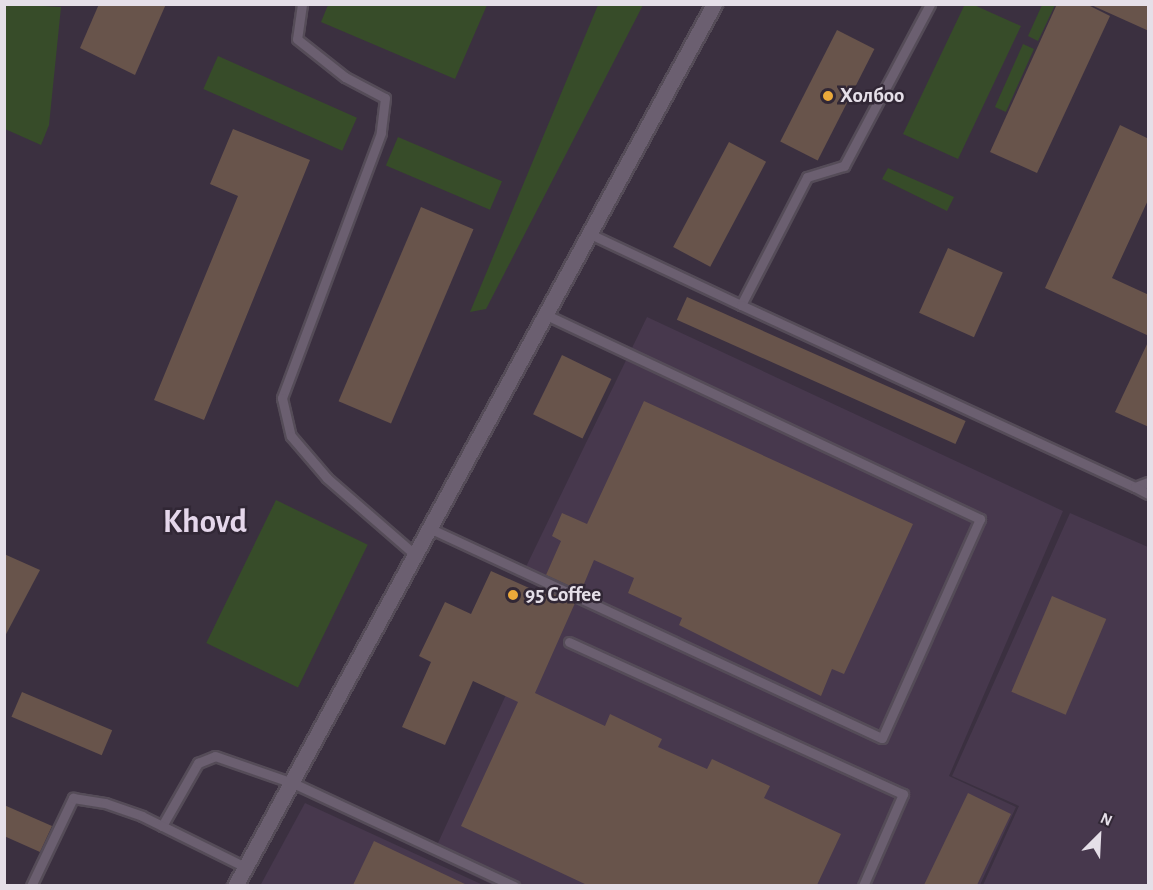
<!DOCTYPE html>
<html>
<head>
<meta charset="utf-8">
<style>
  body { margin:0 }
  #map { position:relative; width:1153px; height:890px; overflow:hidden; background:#3b3040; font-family:"Alegreya Sans",sans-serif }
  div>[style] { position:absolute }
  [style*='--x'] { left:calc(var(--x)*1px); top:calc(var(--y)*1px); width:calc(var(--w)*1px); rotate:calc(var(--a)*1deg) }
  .built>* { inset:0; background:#47384d }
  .green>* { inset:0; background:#374c29; transform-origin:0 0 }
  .building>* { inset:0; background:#68544b; transform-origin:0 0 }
  .roads { filter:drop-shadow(2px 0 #554c58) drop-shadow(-2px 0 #554c58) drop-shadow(0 2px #554c58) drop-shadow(0 -2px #554c58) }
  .service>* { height:9px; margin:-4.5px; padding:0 4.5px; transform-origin:4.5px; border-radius:4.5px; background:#6b5f70 }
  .tertiary>* { height:15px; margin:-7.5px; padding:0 7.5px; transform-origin:7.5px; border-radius:7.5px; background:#6b5f70 }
  .dots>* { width:16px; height:16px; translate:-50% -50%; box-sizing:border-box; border:3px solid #312735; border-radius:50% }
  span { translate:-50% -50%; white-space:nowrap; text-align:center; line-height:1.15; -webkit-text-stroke:5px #312735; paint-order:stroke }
  .poi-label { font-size:21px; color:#e5dfe8; font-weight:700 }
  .left { translate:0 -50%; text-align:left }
  .town-label { font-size:33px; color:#e5d7eb; font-weight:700 }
  .frame { position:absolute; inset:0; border:6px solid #e5dfe8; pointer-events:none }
  .north { position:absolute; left:1069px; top:806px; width:60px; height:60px; -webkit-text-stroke:4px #312735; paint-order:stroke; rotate:24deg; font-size:16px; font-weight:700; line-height:24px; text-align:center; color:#e5dfe8 }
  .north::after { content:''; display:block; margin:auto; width:21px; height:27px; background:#e5dfe8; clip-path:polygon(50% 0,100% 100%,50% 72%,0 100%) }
</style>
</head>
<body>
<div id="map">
  <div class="built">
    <div style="clip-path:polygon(647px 317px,1063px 511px,949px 776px,1016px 807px,980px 885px,495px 886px,432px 856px,554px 590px,522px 575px)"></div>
    <div style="clip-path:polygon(1070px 513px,1148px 547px,1148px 885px,983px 885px,1019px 806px,952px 776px)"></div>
    <div style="clip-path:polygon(305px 803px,483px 885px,260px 886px)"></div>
  </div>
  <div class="green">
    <div style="clip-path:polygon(5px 4px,61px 7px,49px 125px,41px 145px,5px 129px)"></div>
    <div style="clip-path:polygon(965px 4px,974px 5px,1021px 26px,958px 159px,903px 134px)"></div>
    <div style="clip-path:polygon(328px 5px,328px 4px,487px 5px,455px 79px,321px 22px)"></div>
    <div style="clip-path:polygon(598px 5px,643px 5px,486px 309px,470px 312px)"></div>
    <div style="clip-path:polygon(1042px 5px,1055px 5px,1038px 41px,1028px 36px)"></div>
    <div style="left:1023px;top:44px;width:12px;height:69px;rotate:24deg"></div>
    <div style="left:218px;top:56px;width:152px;height:36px;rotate:24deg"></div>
    <div style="left:398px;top:137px;width:113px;height:31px;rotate:23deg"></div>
    <div style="clip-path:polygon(888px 168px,954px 197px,947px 211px,882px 179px)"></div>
    <div style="left:276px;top:500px;width:102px;height:159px;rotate:26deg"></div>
  </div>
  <div class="building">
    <div style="clip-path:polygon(99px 4px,166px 4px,135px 75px,80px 48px)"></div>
    <div style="clip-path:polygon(1057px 4px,1086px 4px,1110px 16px,1037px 173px,990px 152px)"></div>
    <div style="clip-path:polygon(1089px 4px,1149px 4px,1149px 31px)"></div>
    <div style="left:837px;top:30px;width:42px;height:125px;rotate:27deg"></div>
    <div style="clip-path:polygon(1120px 125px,1149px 139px,1149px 198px,1112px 278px,1149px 295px,1149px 336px,1045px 288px)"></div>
    <div style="clip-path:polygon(233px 129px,310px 160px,204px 420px,154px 400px,238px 196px,210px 184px)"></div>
    <div style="left:729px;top:142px;width:42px;height:119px;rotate:28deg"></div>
    <div style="left:421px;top:207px;width:57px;height:211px;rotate:23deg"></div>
    <div style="left:948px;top:248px;width:60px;height:71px;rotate:24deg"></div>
    <div style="left:687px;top:297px;width:305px;height:25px;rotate:24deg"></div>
    <div style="clip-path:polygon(1149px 340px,1149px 427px,1115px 412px)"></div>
    <div style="left:562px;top:355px;width:55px;height:66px;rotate:26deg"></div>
    <div style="clip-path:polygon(644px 401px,913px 524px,844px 674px,832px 669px,821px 696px,679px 625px,682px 618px,628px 593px,634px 578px,594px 560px,581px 591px,546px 575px,561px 541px,552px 536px,562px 513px,587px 524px)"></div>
    <div style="clip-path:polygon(4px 554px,40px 570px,4px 638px)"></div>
    <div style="clip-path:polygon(491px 571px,538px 592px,540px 587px,575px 603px,535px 693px,605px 726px,610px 714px,662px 739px,658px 747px,707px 769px,712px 759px,770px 786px,764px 798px,841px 834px,817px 885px,587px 885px,461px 826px,518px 702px,473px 681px,445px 745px,402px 727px,431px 662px,419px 656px,445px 602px,471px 614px)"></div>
    <div style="left:1052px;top:596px;width:59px;height:104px;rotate:23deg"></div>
    <div style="left:22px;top:692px;width:98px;height:27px;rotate:23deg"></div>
    <div style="clip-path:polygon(968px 793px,1011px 814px,977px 885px,924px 885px)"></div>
    <div style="clip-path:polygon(4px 805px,52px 826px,40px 852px,4px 836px)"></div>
    <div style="clip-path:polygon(374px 841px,467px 885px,353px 885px)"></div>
  </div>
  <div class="roads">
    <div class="service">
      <div style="--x:302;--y:4;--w:35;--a:98"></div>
      <div style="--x:297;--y:39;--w:61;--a:38.4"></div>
      <div style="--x:345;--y:77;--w:45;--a:27.7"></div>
      <div style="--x:385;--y:98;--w:35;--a:97"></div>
      <div style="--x:381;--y:133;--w:283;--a:110.5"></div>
      <div style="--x:282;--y:398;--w:39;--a:77"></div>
      <div style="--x:291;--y:436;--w:55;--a:49.4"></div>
      <div style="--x:327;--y:478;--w:116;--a:41.1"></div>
      <div style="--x:588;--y:233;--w:169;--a:25.2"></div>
      <div style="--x:741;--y:305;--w:144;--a:-62.7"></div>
      <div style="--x:807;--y:177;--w:39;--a:-17"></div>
      <div style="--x:844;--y:166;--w:183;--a:-62"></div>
      <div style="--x:741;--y:305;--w:434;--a:24.8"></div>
      <div style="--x:1135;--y:487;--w:14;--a:-21"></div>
      <div style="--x:1135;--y:487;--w:15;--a:28"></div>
      <div style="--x:429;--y:528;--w:499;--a:24.9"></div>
      <div style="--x:882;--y:738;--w:240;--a:-65.9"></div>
      <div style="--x:980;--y:519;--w:482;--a:-154.8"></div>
      <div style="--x:569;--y:642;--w:367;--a:24.5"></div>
      <div style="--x:903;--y:794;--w:100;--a:113.5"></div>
      <div style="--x:162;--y:826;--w:73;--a:-60.3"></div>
      <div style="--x:198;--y:763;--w:18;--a:-22"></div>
      <div style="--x:215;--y:756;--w:83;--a:19.1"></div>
      <div style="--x:293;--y:783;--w:244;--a:25"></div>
      <div style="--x:31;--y:886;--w:98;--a:-64.5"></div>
      <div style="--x:73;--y:798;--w:32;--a:9"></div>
      <div style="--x:105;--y:803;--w:39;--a:19"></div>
      <div style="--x:142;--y:816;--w:115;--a:26.3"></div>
    </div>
    <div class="tertiary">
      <div style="--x:235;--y:886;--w:1004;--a:-61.49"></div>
    </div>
  </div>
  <div class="dots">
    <div style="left:828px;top:96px;background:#eba93a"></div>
    <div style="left:513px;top:595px;background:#eba93a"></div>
  </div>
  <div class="poi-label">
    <span class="left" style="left:840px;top:96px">Холбоо</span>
    <span class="left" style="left:525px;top:595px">95 Coffee</span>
  </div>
  <div class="town-label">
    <span style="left:205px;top:523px">Khovd</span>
  </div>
  <div class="frame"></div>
  <div class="north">N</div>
</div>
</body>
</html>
